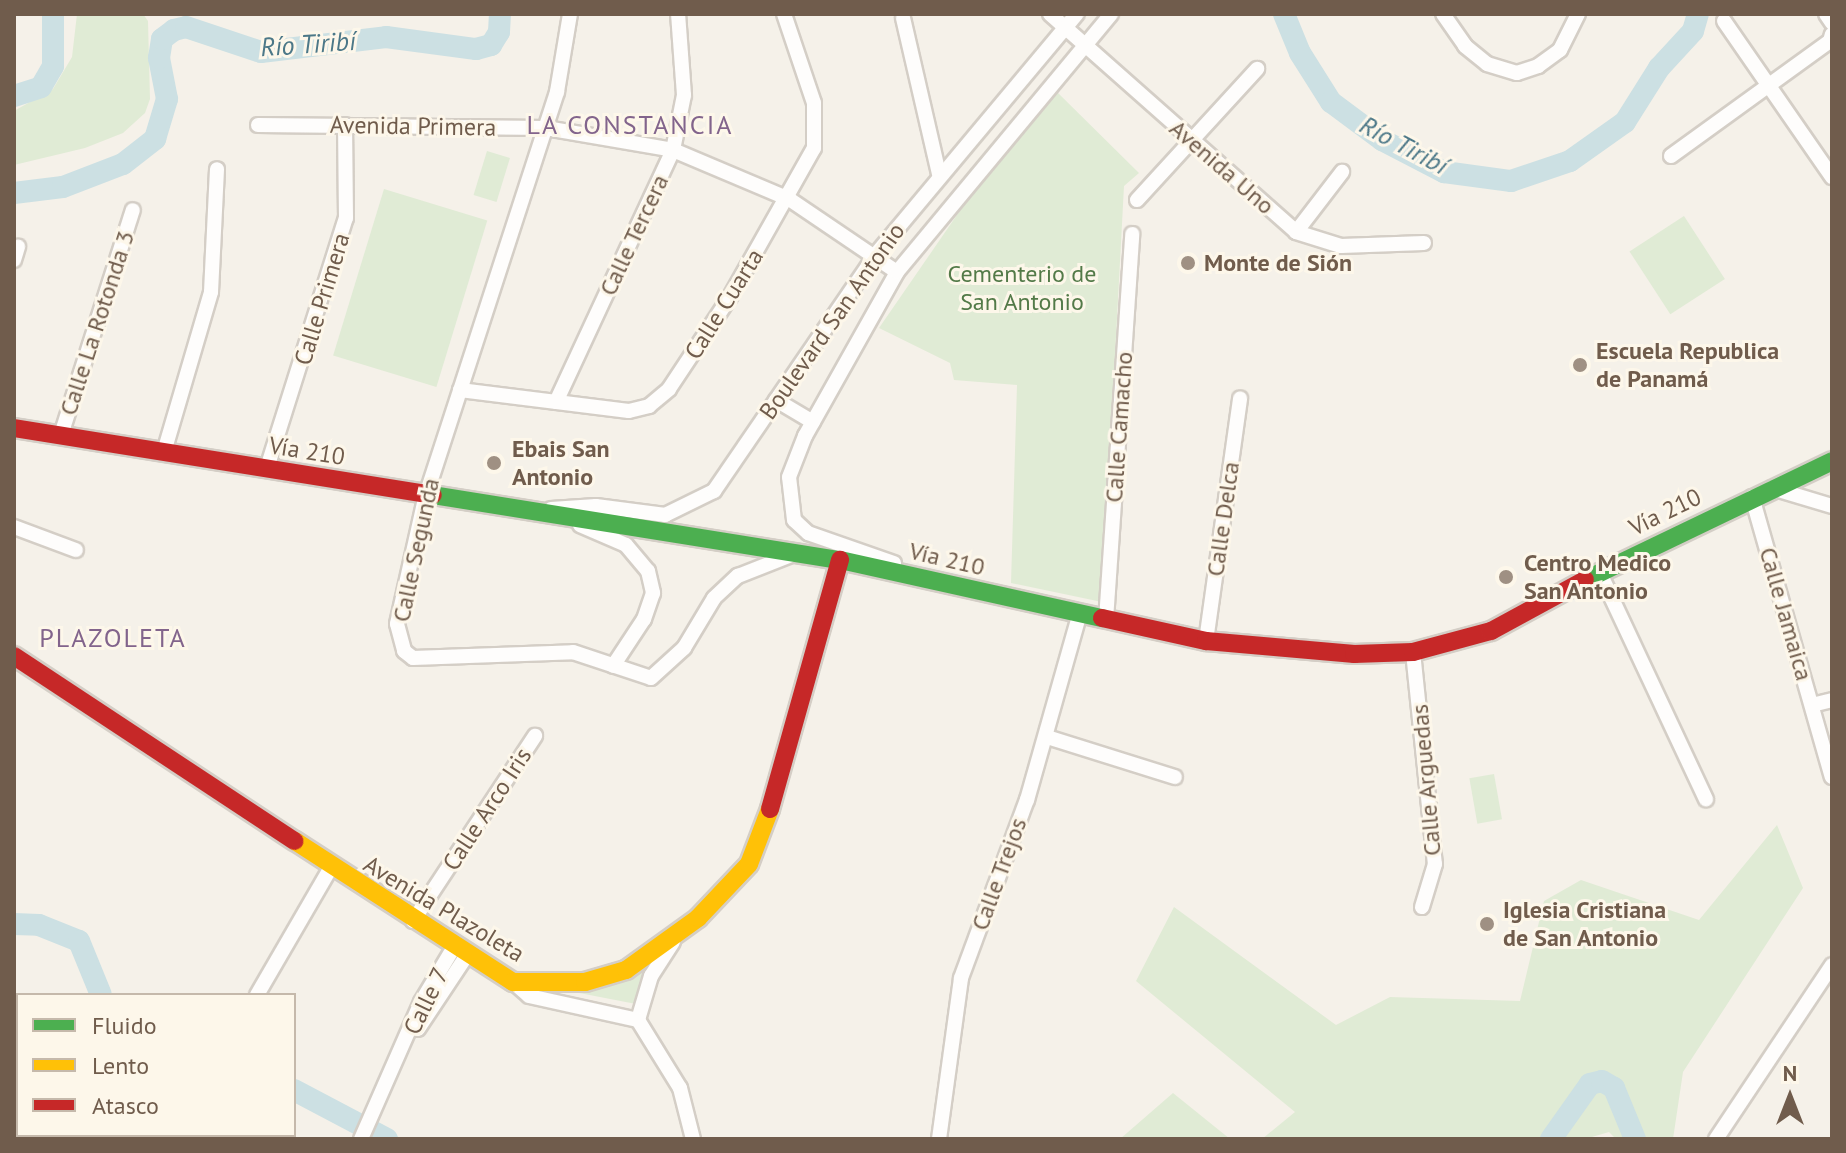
<!DOCTYPE html>
<html>
<head>
<meta charset="utf-8">
<style>
  body { margin:0 }
  #map { position:relative; width:1846px; height:1153px; overflow:hidden; background:#f5f1e9; font-family:"PT Sans",sans-serif }
  div>[style] { position:absolute }
  [style*='--x'] { left:calc(var(--x)*1px); top:calc(var(--y)*1px); width:calc(var(--w)*1px); rotate:calc(var(--a)*1deg) }
  .green>* { inset:0; background:#e0ebd5; transform-origin:0 0 }
  .river>* { height:22px; margin:-11px; padding:0 11px; transform-origin:11px; border-radius:11px; background:#cce0e3 }
  .roads { filter:drop-shadow(2px 0 #d4cec6) drop-shadow(-2px 0 #d4cec6) drop-shadow(0 2px #d4cec6) drop-shadow(0 -2px #d4cec6) }
  .street>* { height:14px; margin:-7px; padding:0 7px; transform-origin:7px; border-radius:7px; background:#fefdfc }
  .fast>* { height:18px; margin:-9px; padding:0 9px; transform-origin:9px; border-radius:9px; background:#4caf50 }
  .slow>* { height:18px; margin:-9px; padding:0 9px; transform-origin:9px; border-radius:9px; background:#ffc107 }
  .jam>* { height:18px; margin:-9px; padding:0 9px; transform-origin:9px; border-radius:9px; background:#c62828 }
  .dots>* { width:22px; height:22px; translate:-50% -50%; box-sizing:border-box; border:4px solid #fdf7ea; border-radius:50% }
  span { translate:-50% -50%; white-space:nowrap; text-align:center; line-height:1.15; -webkit-text-stroke:6px #fdf7ea; paint-order:stroke }
  .street-label { font-size:24px; color:#705c4c }
  .poi-label { font-size:24px; color:#705c4c; font-weight:700 }
  .left { translate:0 -50%; text-align:left }
  .park-label { font-size:24px; color:#537a48 }
  .water-label { font-size:26px; color:#4c7888; font-style:italic }
  .neighbourhood-label { font-size:26px; color:#82648c; letter-spacing:2px }
  .frame { position:absolute; inset:0; border:16px solid #705c4c; pointer-events:none }
  .legend { position:absolute; left:16px; top:993px; width:280px; height:144px; box-sizing:border-box; background:#fdf7ea; border:2px solid #c5b9ab; margin:0; padding:10px 14px; list-style:none; font-size:24px; color:#705c4c }
  .legend li { display:flex; align-items:center; gap:16px; height:40px }
  .legend b { width:40px; border:2px solid #c5b9ab }
  .north { position:absolute; left:1750px; top:1057px; width:80px; height:80px; -webkit-text-stroke:6px #fdf7ea; paint-order:stroke; rotate:0deg; font-size:22px; font-weight:700; line-height:32px; text-align:center; color:#705c4c }
  .north::after { content:''; display:block; margin:auto; width:28px; height:36px; background:#705c4c; clip-path:polygon(50% 0,100% 100%,50% 72%,0 100%) }
</style>
</head>
<body>
<div id="map">
  <div class="green">
    <div style="clip-path:polygon(77px 14px,143px 14px,148px 21px,150px 99px,145px 113px,123px 133px,85px 148px,14px 165px,14px 111px,53px 89px,72px 57px)"></div>
    <div style="clip-path:polygon(1056px 91px,1139px 173px,1124px 186px,1102px 602px,1011px 583px,1017px 385px,954px 380px,950px 363px,879px 328px,988px 170px)"></div>
    <div style="left:487px;top:151px;width:24px;height:46px;rotate:17deg"></div>
    <div style="left:384px;top:189px;width:108px;height:174px;rotate:17deg"></div>
    <div style="left:1684px;top:216px;width:75px;height:65px;rotate:57deg"></div>
    <div style="left:1494px;top:774px;width:46px;height:25px;rotate:80deg"></div>
    <div style="clip-path:polygon(1777px 825px,1803px 888px,1683px 1072px,1673px 1139px,1616px 1139px,1609px 1132px,1585px 1139px,1262px 1139px,1295px 1112px,1136px 981px,1174px 907px,1336px 1025px,1390px 997px,1520px 1001px,1544px 901px,1581px 880px,1699px 920px)"></div>
    <div style="clip-path:polygon(664px 952px,636px 1004px,538px 985px)"></div>
    <div style="clip-path:polygon(1173px 1093px,1230px 1139px,1120px 1139px)"></div>
    <div style="clip-path:polygon(371px 1121px,402px 1139px,366px 1139px)"></div>
  </div>
  <div class="river">
    <div style="--x:1284;--y:14;--w:42;--a:67.7"></div>
    <div style="--x:1300;--y:53;--w:58;--a:57.7"></div>
    <div style="--x:1331;--y:102;--w:64;--a:36.7"></div>
    <div style="--x:1382;--y:140;--w:70;--a:27.3"></div>
    <div style="--x:1444;--y:172;--w:68;--a:7.7"></div>
    <div style="--x:1511;--y:181;--w:62;--a:-18.7"></div>
    <div style="--x:1570;--y:161;--w:67;--a:-35.3"></div>
    <div style="--x:1625;--y:122;--w:64;--a:-57.8"></div>
    <div style="--x:1659;--y:68;--w:50;--a:-47.4"></div>
    <div style="--x:1693;--y:31;--w:18;--a:-74"></div>
    <div style="--x:14;--y:96;--w:28;--a:-18"></div>
    <div style="--x:41;--y:87;--w:24;--a:-60"></div>
    <div style="--x:53;--y:66;--w:52;--a:-90"></div>
    <div style="--x:14;--y:193;--w:49;--a:-7"></div>
    <div style="--x:63;--y:187;--w:64;--a:-21"></div>
    <div style="--x:123;--y:164;--w:41;--a:-38"></div>
    <div style="--x:155;--y:139;--w:42;--a:-73.3"></div>
    <div style="--x:167;--y:99;--w:42;--a:-101"></div>
    <div style="--x:159;--y:58;--w:19;--a:-81"></div>
    <div style="--x:162;--y:39;--w:15;--a:-37"></div>
    <div style="--x:174;--y:30;--w:12;--a:-14"></div>
    <div style="--x:186;--y:27;--w:79;--a:18.4"></div>
    <div style="--x:261;--y:52;--w:126;--a:-6.8"></div>
    <div style="--x:386;--y:37;--w:91;--a:7.6"></div>
    <div style="--x:476;--y:49;--w:16;--a:-15"></div>
    <div style="--x:491;--y:45;--w:15;--a:-58"></div>
    <div style="--x:499;--y:32;--w:18;--a:-87"></div>
    <div style="--x:14;--y:924;--w:25;--a:2"></div>
    <div style="--x:39;--y:925;--w:43;--a:21.8"></div>
    <div style="--x:79;--y:941;--w:58;--a:67.8"></div>
    <div style="--x:294;--y:1090;--w:105;--a:27.8"></div>
    <div style="--x:1551;--y:1139;--w:67;--a:-54.7"></div>
    <div style="--x:1590;--y:1084;--w:12;--a:-14"></div>
    <div style="--x:1602;--y:1081;--w:14;--a:30"></div>
    <div style="--x:1614;--y:1088;--w:55;--a:67.6"></div>
  </div>
  <div class="roads">
    <div class="street">
      <div style="--x:570;--y:14;--w:79;--a:99.5"></div>
      <div style="--x:557;--y:92;--w:423;--a:108"></div>
      <div style="--x:426;--y:494;--w:133;--a:102.6"></div>
      <div style="--x:397;--y:624;--w:28;--a:75"></div>
      <div style="--x:404;--y:651;--w:11;--a:38"></div>
      <div style="--x:413;--y:658;--w:160;--a:-2.1"></div>
      <div style="--x:573;--y:652;--w:82;--a:18.4"></div>
      <div style="--x:651;--y:678;--w:45;--a:-42.3"></div>
      <div style="--x:684;--y:648;--w:58;--a:-59"></div>
      <div style="--x:714;--y:598;--w:33;--a:-43"></div>
      <div style="--x:738;--y:576;--w:60;--a:-21.4"></div>
      <div style="--x:1050;--y:14;--w:329;--a:41.5"></div>
      <div style="--x:1296;--y:232;--w:47;--a:17.3"></div>
      <div style="--x:1341;--y:246;--w:83;--a:-2.1"></div>
      <div style="--x:1443;--y:14;--w:39;--a:55"></div>
      <div style="--x:1465;--y:46;--w:28;--a:39"></div>
      <div style="--x:1487;--y:64;--w:31;--a:17"></div>
      <div style="--x:1517;--y:73;--w:22;--a:-18"></div>
      <div style="--x:1538;--y:66;--w:27;--a:-36"></div>
      <div style="--x:1560;--y:50;--w:40;--a:-63.4"></div>
      <div style="--x:1826;--y:14;--w:11;--a:56"></div>
      <div style="--x:903;--y:18;--w:160;--a:77"></div>
      <div style="--x:1724;--y:21;--w:190;--a:55.3"></div>
      <div style="--x:258;--y:125;--w:288;--a:0.6"></div>
      <div style="--x:546;--y:128;--w:129;--a:9.8"></div>
      <div style="--x:673;--y:150;--w:126;--a:22.9"></div>
      <div style="--x:789;--y:199;--w:130;--a:34.1"></div>
      <div style="--x:1671;--y:156;--w:196;--a:-35.9"></div>
      <div style="--x:1830;--y:41;--w:7;--a:-74"></div>
      <div style="--x:1137;--y:200;--w:178;--a:-47.5"></div>
      <div style="--x:1296;--y:232;--w:76;--a:-52.5"></div>
      <div style="--x:14;--y:260;--w:14;--a:-73"></div>
      <div style="--x:460;--y:390;--w:170;--a:7.1"></div>
      <div style="--x:629;--y:411;--w:21;--a:-14"></div>
      <div style="--x:649;--y:406;--w:26;--a:-40"></div>
      <div style="--x:669;--y:389;--w:110;--a:-56.5"></div>
      <div style="--x:730;--y:297;--w:171;--a:-60.6"></div>
      <div style="--x:814;--y:148;--w:45;--a:-90"></div>
      <div style="--x:814;--y:103;--w:94;--a:-108.6"></div>
      <div style="--x:776;--y:400;--w:43;--a:30.7"></div>
      <div style="--x:556;--y:402;--w:278;--a:-65.1"></div>
      <div style="--x:673;--y:150;--w:56;--a:-78.7"></div>
      <div style="--x:684;--y:95;--w:81;--a:-94.2"></div>
      <div style="--x:61;--y:435;--w:236;--a:-72.3"></div>
      <div style="--x:164;--y:452;--w:167;--a:-73.6"></div>
      <div style="--x:211;--y:292;--w:123;--a:-87.2"></div>
      <div style="--x:267;--y:468;--w:262;--a:-72.5"></div>
      <div style="--x:346;--y:218;--w:93;--a:-90.6"></div>
      <div style="--x:1772;--y:488;--w:63;--a:16.7"></div>
      <div style="--x:1752;--y:497;--w:291;--a:74.1"></div>
      <div style="--x:551;--y:509;--w:45;--a:-3.8"></div>
      <div style="--x:596;--y:506;--w:70;--a:7.4"></div>
      <div style="--x:665;--y:515;--w:55;--a:-26.1"></div>
      <div style="--x:714;--y:491;--w:287;--a:-55.6"></div>
      <div style="--x:876;--y:254;--w:313;--a:-50.1"></div>
      <div style="--x:580;--y:525;--w:50;--a:23.5"></div>
      <div style="--x:626;--y:545;--w:34;--a:50"></div>
      <div style="--x:648;--y:571;--w:23;--a:77"></div>
      <div style="--x:653;--y:593;--w:28;--a:109"></div>
      <div style="--x:644;--y:619;--w:56;--a:123.4"></div>
      <div style="--x:14;--y:527;--w:66;--a:20.4"></div>
      <div style="--x:894;--y:563;--w:91;--a:-160.8"></div>
      <div style="--x:808;--y:533;--w:19;--a:-137"></div>
      <div style="--x:794;--y:520;--w:43;--a:-96.6"></div>
      <div style="--x:789;--y:477;--w:44;--a:-68.7"></div>
      <div style="--x:805;--y:436;--w:188;--a:-60.7"></div>
      <div style="--x:897;--y:272;--w:335;--a:-50.3"></div>
      <div style="--x:1600;--y:573;--w:250;--a:64.9"></div>
      <div style="--x:1106;--y:620;--w:387;--a:-86.1"></div>
      <div style="--x:1206;--y:641;--w:245;--a:-82"></div>
      <div style="--x:1413;--y:652;--w:213;--a:84.1"></div>
      <div style="--x:1435;--y:864;--w:45;--a:106.8"></div>
      <div style="--x:1812;--y:705;--w:21;--a:-14"></div>
      <div style="--x:1047;--y:737;--w:134;--a:17.4"></div>
      <div style="--x:413;--y:921;--w:222;--a:-56.6"></div>
      <div style="--x:673;--y:942;--w:40;--a:122.9"></div>
      <div style="--x:651;--y:976;--w:46;--a:106.5"></div>
      <div style="--x:638;--y:1020;--w:80;--a:58.3"></div>
      <div style="--x:680;--y:1088;--w:53;--a:75.7"></div>
      <div style="--x:513;--y:982;--w:21;--a:41"></div>
      <div style="--x:529;--y:996;--w:112;--a:12.4"></div>
      <div style="--x:257;--y:995;--w:146;--a:-59.9"></div>
      <div style="--x:418;--y:1029;--w:89;--a:-56.5"></div>
      <div style="--x:159;--y:1135;--w:6;--a:45"></div>
      <div style="--x:361;--y:1139;--w:150;--a:-66.3"></div>
      <div style="--x:421;--y:1002;--w:64;--a:-59"></div>
      <div style="--x:939;--y:1139;--w:162;--a:-82.2"></div>
      <div style="--x:961;--y:978;--w:190;--a:-69.7"></div>
      <div style="--x:1027;--y:800;--w:194;--a:-74.2"></div>
      <div style="--x:1716;--y:1139;--w:209;--a:-56.3"></div>
    </div>
    <div class="fast">
      <div style="--x:433;--y:495;--w:412;--a:9.1"></div>
      <div style="--x:840;--y:560;--w:268;--a:12.5"></div>
      <div style="--x:1585;--y:580;--w:274;--a:-25.7"></div>
    </div>
    <div class="slow">
      <div style="--x:295;--y:841;--w:260;--a:32.9"></div>
      <div style="--x:513;--y:982;--w:72;--a:0"></div>
      <div style="--x:585;--y:982;--w:43;--a:-16.3"></div>
      <div style="--x:626;--y:970;--w:89;--a:-35.8"></div>
      <div style="--x:698;--y:918;--w:74;--a:-46.6"></div>
      <div style="--x:749;--y:864;--w:59;--a:-69.1"></div>
    </div>
    <div class="jam">
      <div style="--x:14;--y:428;--w:424;--a:9.1"></div>
      <div style="--x:1102;--y:618;--w:107;--a:12.5"></div>
      <div style="--x:1206;--y:641;--w:149;--a:5"></div>
      <div style="--x:1354;--y:654;--w:59;--a:-1.9"></div>
      <div style="--x:1413;--y:652;--w:81;--a:-15.1"></div>
      <div style="--x:1491;--y:631;--w:107;--a:-28.5"></div>
      <div style="--x:14;--y:656;--w:336;--a:33.4"></div>
      <div style="--x:770;--y:809;--w:259;--a:-74.3"></div>
    </div>
  </div>
  <div class="dots">
    <div style="left:1188px;top:263px;background:#9f9083"></div>
    <div style="left:1580px;top:365px;background:#9f9083"></div>
    <div style="left:494px;top:463px;background:#9f9083"></div>
    <div style="left:1506px;top:577px;background:#9f9083"></div>
    <div style="left:1487px;top:924px;background:#9f9083"></div>
  </div>
  <div class="street-label">
    <span style="left:413px;top:126px;rotate:1deg">Avenida Primera</span>
    <span style="left:1222px;top:167px;rotate:41deg">Avenida Uno</span>
    <span style="left:634px;top:235px;rotate:-65deg">Calle Tercera</span>
    <span style="left:322px;top:299px;rotate:-73deg">Calle Primera</span>
    <span style="left:724px;top:304px;rotate:-58deg">Calle Cuarta</span>
    <span style="left:832px;top:321px;rotate:-55deg">Boulevard San Antonio</span>
    <span style="left:97px;top:323px;rotate:-72deg">Calle La Rotonda 3</span>
    <span style="left:1119px;top:427px;rotate:-86deg">Calle Camacho</span>
    <span style="left:307px;top:451px;rotate:9deg">Vía 210</span>
    <span style="left:1665px;top:512px;rotate:-26deg">Vía 210</span>
    <span style="left:1223px;top:519px;rotate:-82deg">Calle Delca</span>
    <span style="left:416px;top:550px;rotate:-78deg">Calle Segunda</span>
    <span style="left:947px;top:559px;rotate:13deg">Vía 210</span>
    <span style="left:1786px;top:614px;rotate:74deg">Calle Jamaica</span>
    <span style="left:1426px;top:780px;rotate:-95deg">Calle Arguedas</span>
    <span style="left:487px;top:809px;rotate:-57deg">Calle Arco Iris</span>
    <span style="left:999px;top:874px;rotate:-70deg">Calle Trejos</span>
    <span style="left:444px;top:909px;rotate:31deg">Avenida Plazoleta</span>
    <span style="left:426px;top:1001px;rotate:-64deg">Calle 7</span>
  </div>
  <div class="poi-label">
    <span class="left" style="left:1204px;top:263px">Monte de Sión</span>
    <span class="left" style="left:1596px;top:365px">Escuela Republica<br>de Panamá</span>
    <span class="left" style="left:512px;top:463px">Ebais San<br>Antonio</span>
    <span class="left" style="left:1524px;top:577px">Centro Medico<br>San Antonio</span>
    <span class="left" style="left:1503px;top:924px">Iglesia Cristiana<br>de San Antonio</span>
  </div>
  <div class="park-label">
    <span style="left:1022px;top:288px">Cementerio de<br>San Antonio</span>
  </div>
  <div class="water-label">
    <span style="left:308px;top:44px;rotate:-4deg">Río Tiribí</span>
    <span style="left:1404px;top:145px;rotate:28deg">Río Tiribí</span>
  </div>
  <div class="neighbourhood-label">
    <span style="left:630px;top:125px">LA CONSTANCIA</span>
    <span style="left:113px;top:638px">PLAZOLETA</span>
  </div>
  <div class="frame"></div>
  <ul class="legend">
  <li><b style="height:10px;background:#4caf50"></b>Fluido</li>
  <li><b style="height:10px;background:#ffc107"></b>Lento</li>
  <li><b style="height:10px;background:#c62828"></b>Atasco</li>
  </ul>
  <div class="north">N</div>
</div>
</body>
</html>
